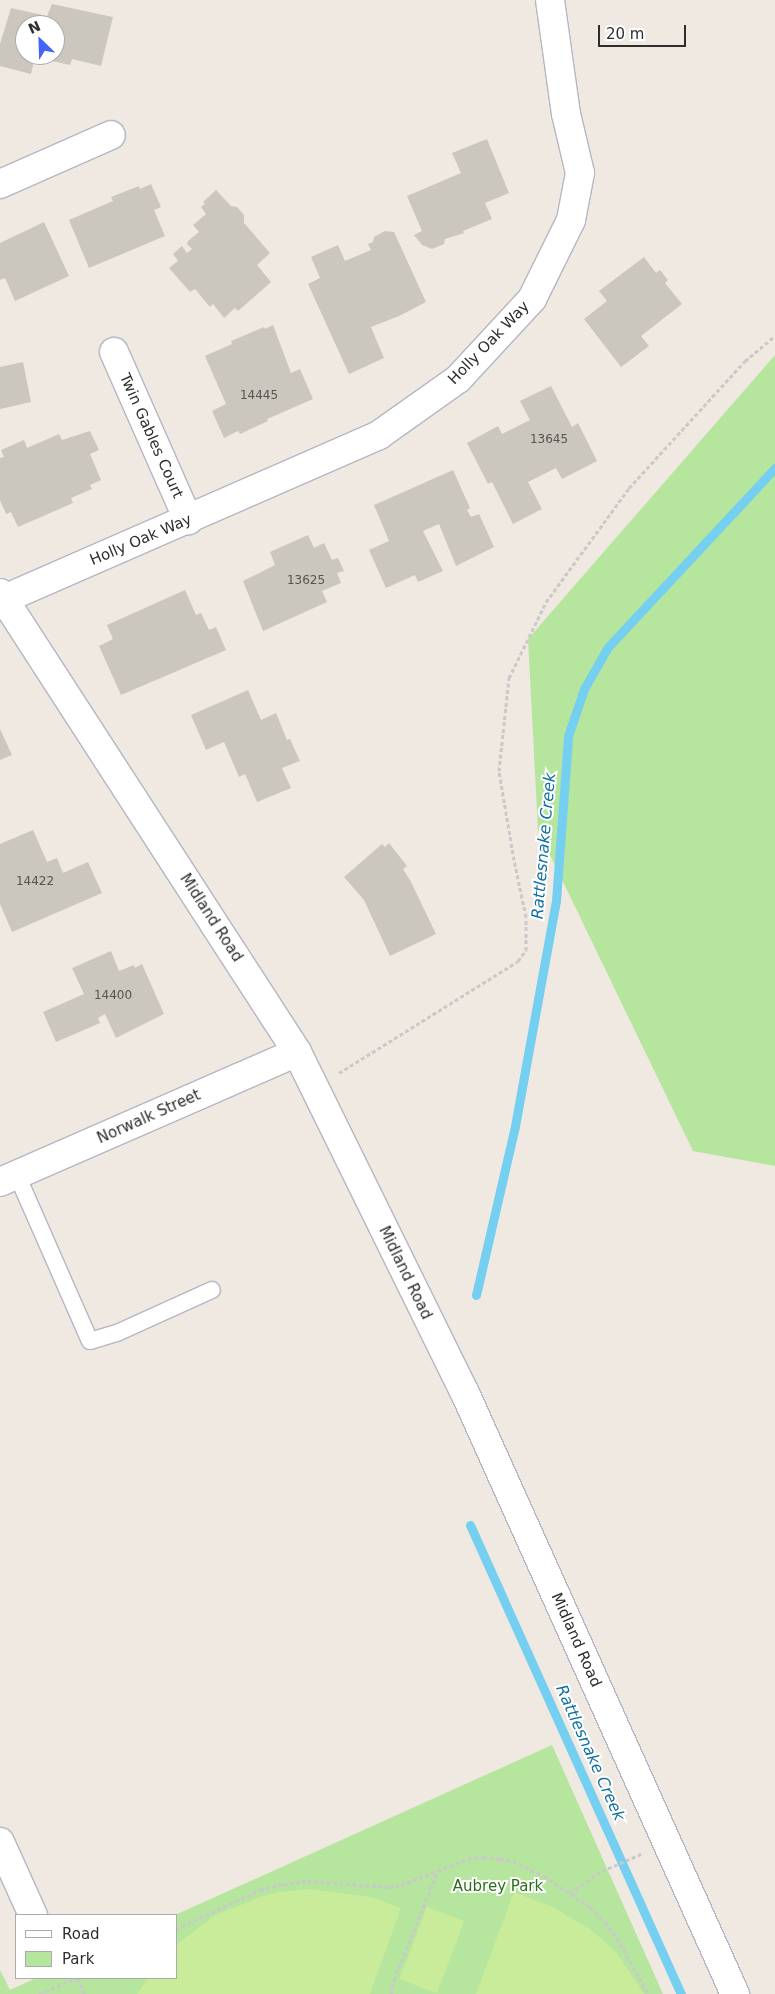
<!DOCTYPE html>
<html>
<head>
<meta charset="utf-8">
<style>
  body { margin:0 }
  #map { position:relative; width:775px; height:1994px; overflow:hidden; background:#efe9e1; font-family:"DejaVu Sans",sans-serif }
  div>[style] { position:absolute }
  [style*='--x'] { left:calc(var(--x)*1px); top:calc(var(--y)*1px); width:calc(var(--w)*1px); rotate:calc(var(--a)*1deg) }
  .green>* { inset:0; background:#b6e59e }
  .pitch>* { inset:0; background:#c9ec9a; transform-origin:0 0 }
  .stream>* { height:9px; margin:-4.5px; padding:0 4.5px; transform-origin:4.5px; border-radius:4.5px; background:#75cff0 }
  .building>* { inset:0; background:#cbc7bf }
  .path>* { height:3px; margin-top:-1.5px; transform-origin:0; background:repeating-linear-gradient(90deg,#c9c9c9 0 4px,transparent 0 6.5px) }
  .roads { filter:drop-shadow(1px 0 #b4b7c1) drop-shadow(-1px 0 #b4b7c1) drop-shadow(0 1px #b4b7c1) drop-shadow(0 -1px #b4b7c1) }
  .service>* { height:16px; margin:-8px; padding:0 8px; transform-origin:8px; border-radius:8px; background:#fff }
  .minor>* { height:28px; margin:-14px; padding:0 14px; transform-origin:14px; border-radius:14px; background:#fff }
  .secondary>* { height:28px; margin:-14px; padding:0 14px; transform-origin:14px; border-radius:14px; background:#fff }
  span { translate:-50% -50%; white-space:nowrap; text-align:center; line-height:1.15; -webkit-text-stroke:4px #fff; paint-order:stroke }
  .number-label { font-size:12px; color:#555452 }
  .number-label span { -webkit-text-stroke-width:0 }
  .street-label { font-size:15px; color:#2e2e2e }
  .park-label { font-size:15px; color:#2c6e1b }
  .water-label { font-size:16px; color:#0d6fa3; font-style:italic }
  .legend { position:absolute; left:15px; top:1914px; width:162px; height:65px; box-sizing:border-box; background:#fff; border:1px solid #ababab; margin:0; padding:6px 9px; list-style:none; font-size:15px; color:#2e2e2e }
  .legend li { display:flex; align-items:center; gap:10px; height:25px }
  .legend b { width:25px; border:1px solid #ababab }
  .north { position:absolute; left:15px; top:15px; width:50px; height:50px; box-sizing:border-box; background:#fff; border:1px solid #ababab; border-radius:50%; rotate:336deg; font-size:14px; font-weight:700; line-height:20px; text-align:center; color:#2e2e2e }
  .north::after { content:''; display:block; margin:auto; width:18px; height:22px; background:#4264fb; clip-path:polygon(50% 0,100% 100%,50% 72%,0 100%) }
  .scale { position:absolute; left:598px; top:25px; width:88px; height:22px; box-sizing:border-box; border:2px solid #2e2e2e; border-top:0; padding-left:6px; font-size:15px; line-height:18px; white-space:nowrap; color:#2e2e2e; -webkit-text-stroke:4px #fff; paint-order:stroke }
</style>
</head>
<body>
<div id="map">
  <div class="green">
    <div style="clip-path:polygon(775px 355px,775px 1166px,693px 1151px,538px 830px,528px 639px)"></div>
    <div style="clip-path:polygon(552px 1745px,663px 1994px,0 1994px,0 1970px,10px 1990px,36px 1978px,176px 1978px,175px 1915px)"></div>
  </div>
  <div class="pitch">
    <div style="clip-path:polygon(309px 1889px,371px 1897px,401px 1908px,370px 1994px,137px 1994px,148px 1978px,176px 1978px,176px 1945px,214px 1916px,260px 1897px,279px 1892px)"></div>
    <div style="clip-path:polygon(514px 1892px,552px 1907px,589px 1928px,616px 1952px,644px 1994px,476px 1994px)"></div>
    <div style="left:427px;top:1907px;width:40px;height:77px;rotate:21deg"></div>
  </div>
  <div class="stream">
    <div style="--x:476;--y:1295;--w:173;--a:-77"></div>
    <div style="--x:515;--y:1126;--w:229;--a:-79.7"></div>
    <div style="--x:556;--y:901;--w:165;--a:-85.8"></div>
    <div style="--x:568;--y:736;--w:50;--a:-71.2"></div>
    <div style="--x:584;--y:689;--w:48;--a:-60.3"></div>
    <div style="--x:608;--y:647;--w:245;--a:-47"></div>
    <div style="--x:470;--y:1525;--w:514;--a:65.78"></div>
  </div>
  <div class="building">
    <div style="clip-path:polygon(evenodd,52px 4px,113px 17px,101px 66px,72px 59px,70px 65px,35px 57px,31px 74px,0 66px,0 44px,11px 8px,47px 16px,52px 4px,25px 25px,55px 25px,55px 55px,25px 55px,25px 25px)"></div>
    <div style="clip-path:polygon(487px 139px,509px 193px,485px 203px,492px 219px,463px 231px,464px 233px,445px 239px,444px 244px,432px 249px,422px 245px,414px 235px,422px 231px,407px 196px,461px 173px,452px 153px)"></div>
    <div style="clip-path:polygon(151px 184px,161px 207px,154px 210px,165px 236px,89px 268px,69px 220px,113px 201px,111px 197px,139px 186px,140px 189px)"></div>
    <div style="clip-path:polygon(216px 190px,231px 206px,237px 207px,244px 215px,244px 223px,270px 253px,257px 265px,271px 282px,238px 311px,235px 308px,224px 318px,213px 304px,210px 307px,195px 289px,190px 292px,169px 268px,178px 261px,173px 254px,182px 246px,187px 253px,192px 249px,187px 244px,188px 241px,199px 232px,193px 225px,206px 214px,201px 207px,205px 204px,203px 202px)"></div>
    <div style="clip-path:polygon(44px 222px,69px 276px,15px 301px,5px 278px,0 280px,0 243px)"></div>
    <div style="clip-path:polygon(385px 231px,394px 232px,426px 302px,399px 316px,371px 327px,384px 358px,349px 374px,308px 284px,320px 278px,311px 257px,338px 245px,345px 261px,371px 250px,368px 244px,373px 242px,374px 237px)"></div>
    <div style="clip-path:polygon(644px 257px,656px 273px,660px 270px,668px 280px,665px 283px,682px 304px,641px 336px,649px 346px,621px 367px,584px 319px,607px 301px,599px 291px)"></div>
    <div style="clip-path:polygon(273px 325px,291px 373px,300px 369px,313px 399px,267px 419px,268px 421px,240px 434px,238px 431px,224px 438px,212px 411px,226px 404px,205px 356px,232px 344px,231px 341px,264px 327px,265px 329px)"></div>
    <div style="clip-path:polygon(23px 362px,31px 402px,0 409px,0 367px)"></div>
    <div style="clip-path:polygon(551px 386px,572px 427px,578px 423px,597px 461px,562px 479px,556px 468px,528px 482px,542px 509px,513px 524px,492px 482px,488px 484px,467px 443px,498px 426px,502px 434px,530px 420px,520px 401px)"></div>
    <div style="clip-path:polygon(90px 431px,99px 450px,90px 454px,101px 480px,90px 485px,92px 489px,71px 498px,73px 503px,18px 527px,11px 512px,6px 514px,0 500px,0 458px,4px 457px,1px 450px,24px 440px,27px 448px,59px 434px,62px 440px)"></div>
    <div style="clip-path:polygon(453px 470px,470px 508px,467px 510px,471px 517px,479px 514px,494px 547px,456px 566px,439px 524px,423px 531px,443px 571px,418px 582px,415px 575px,386px 588px,369px 550px,389px 541px,374px 505px)"></div>
    <div style="clip-path:polygon(308px 535px,314px 548px,324px 543px,332px 560px,338px 558px,344px 571px,337px 573px,341px 583px,322px 591px,327px 602px,263px 631px,243px 581px,275px 565px,270px 552px)"></div>
    <div style="clip-path:polygon(185px 590px,196px 615px,201px 613px,209px 630px,216px 627px,226px 650px,121px 695px,99px 646px,113px 639px,107px 625px)"></div>
    <div style="clip-path:polygon(248px 690px,261px 720px,276px 713px,287px 740px,290px 739px,300px 761px,282px 768px,291px 788px,257px 802px,245px 774px,239px 777px,224px 742px,206px 750px,191px 715px)"></div>
    <div style="clip-path:polygon(0 729px,12px 755px,0 760px)"></div>
    <div style="clip-path:polygon(33px 830px,47px 862px,57px 858px,63px 873px,88px 862px,102px 893px,12px 932px,0 904px,0 844px)"></div>
    <div style="clip-path:polygon(389px 843px,407px 866px,403px 869px,410px 880px,436px 934px,390px 956px,364px 900px,344px 877px,382px 844px,385px 847px)"></div>
    <div style="clip-path:polygon(111px 951px,119px 971px,134px 965px,135px 968px,142px 964px,164px 1014px,116px 1038px,105px 1014px,98px 1018px,100px 1023px,56px 1042px,43px 1012px,84px 994px,72px 968px)"></div>
  </div>
  <div class="path">
    <div style="--x:339;--y:1073;--w:211;--a:-32"></div>
    <div style="--x:518;--y:961;--w:14;--a:-54"></div>
    <div style="--x:526;--y:950;--w:33;--a:-90"></div>
    <div style="--x:526;--y:917;--w:58;--a:-101.9"></div>
    <div style="--x:514;--y:860;--w:90;--a:-99.6"></div>
    <div style="--x:499;--y:771;--w:94;--a:-83.9"></div>
    <div style="--x:509;--y:678;--w:85;--a:-64"></div>
    <div style="--x:546;--y:602;--w:141;--a:-53.9"></div>
    <div style="--x:629;--y:488;--w:172;--a:-47.6"></div>
    <div style="--x:745;--y:361;--w:39;--a:-40"></div>
    <div style="--x:570;--y:1893;--w:39;--a:-35"></div>
    <div style="--x:602;--y:1871;--w:43;--a:-23.6"></div>
    <div style="--x:176;--y:1929;--w:93;--a:-24.9"></div>
    <div style="--x:260;--y:1890;--w:24;--a:-15"></div>
    <div style="--x:283;--y:1884;--w:24;--a:-7"></div>
    <div style="--x:307;--y:1881;--w:82;--a:4.2"></div>
    <div style="--x:389;--y:1887;--w:12;--a:-9"></div>
    <div style="--x:401;--y:1885;--w:72;--a:-21.2"></div>
    <div style="--x:468;--y:1859;--w:15;--a:-8"></div>
    <div style="--x:483;--y:1857;--w:17;--a:7"></div>
    <div style="--x:500;--y:1859;--w:13;--a:9"></div>
    <div style="--x:513;--y:1861;--w:34;--a:26"></div>
    <div style="--x:544;--y:1876;--w:55;--a:34"></div>
    <div style="--x:590;--y:1907;--w:21;--a:45"></div>
    <div style="--x:605;--y:1922;--w:20;--a:53"></div>
    <div style="--x:617;--y:1938;--w:64;--a:61"></div>
    <div style="--x:78;--y:1978;--w:17;--a:69"></div>
    <div style="--x:39;--y:1994;--w:41;--a:-22.8"></div>
    <div style="--x:391;--y:1994;--w:14;--a:-78"></div>
    <div style="--x:394;--y:1980;--w:118;--a:-68"></div>
  </div>
  <div class="roads">
    <div class="service">
      <div style="--x:17;--y:1175;--w:181;--a:66.3"></div>
      <div style="--x:90;--y:1341;--w:28;--a:-17"></div>
      <div style="--x:117;--y:1333;--w:104;--a:-24.4"></div>
    </div>
    <div class="minor">
      <div style="--x:0;--y:184;--w:121;--a:-23.8"></div>
      <div style="--x:114;--y:352;--w:184;--a:66.2"></div>
      <div style="--x:4;--y:599;--w:409;--a:-23.6"></div>
      <div style="--x:379;--y:435;--w:97;--a:-35.3"></div>
      <div style="--x:458;--y:379;--w:109;--a:-47.2"></div>
      <div style="--x:532;--y:299;--w:88;--a:-63.7"></div>
      <div style="--x:571;--y:220;--w:48;--a:-79.2"></div>
      <div style="--x:580;--y:173;--w:61;--a:-103.3"></div>
      <div style="--x:566;--y:114;--w:115;--a:-98"></div>
      <div style="--x:0;--y:1182;--w:324;--a:-23.6"></div>
      <div style="--x:0;--y:1842;--w:80;--a:65.7"></div>
    </div>
    <div class="secondary">
      <div style="--x:0;--y:593;--w:547;--a:57.09"></div>
      <div style="--x:297;--y:1052;--w:380;--a:63.8"></div>
      <div style="--x:465;--y:1393;--w:659;--a:65.81"></div>
    </div>
  </div>
  <div class="number-label">
    <span style="left:259px;top:396px">14445</span>
    <span style="left:549px;top:440px">13645</span>
    <span style="left:306px;top:581px">13625</span>
    <span style="left:35px;top:882px">14422</span>
    <span style="left:113px;top:996px">14400</span>
  </div>
  <div class="street-label">
    <span style="left:489px;top:343px;rotate:-46deg">Holly Oak Way</span>
    <span style="left:151px;top:436px;rotate:66deg">Twin Gables Court</span>
    <span style="left:141px;top:540px;rotate:-23deg">Holly Oak Way</span>
    <span style="left:211px;top:918px;rotate:57deg">Midland Road</span>
    <span style="left:149px;top:1117px;rotate:-24deg">Norwalk Street</span>
    <span style="left:405px;top:1273px;rotate:64deg">Midland Road</span>
    <span style="left:576px;top:1640px;rotate:66deg">Midland Road</span>
  </div>
  <div class="park-label">
    <span style="left:498px;top:1887px">Aubrey Park</span>
  </div>
  <div class="water-label">
    <span style="left:544px;top:846px;rotate:-85deg">Rattlesnake Creek</span>
    <span style="left:590px;top:1753px;rotate:66deg">Rattlesnake Creek</span>
  </div>
  <ul class="legend">
  <li><b style="height:6px;background:#fff"></b>Road</li>
  <li><b style="height:14px;background:#b6e59e"></b>Park</li>
  </ul>
  <div class="north">N</div>
  <div class="scale">20 m</div>
</div>
</body>
</html>
